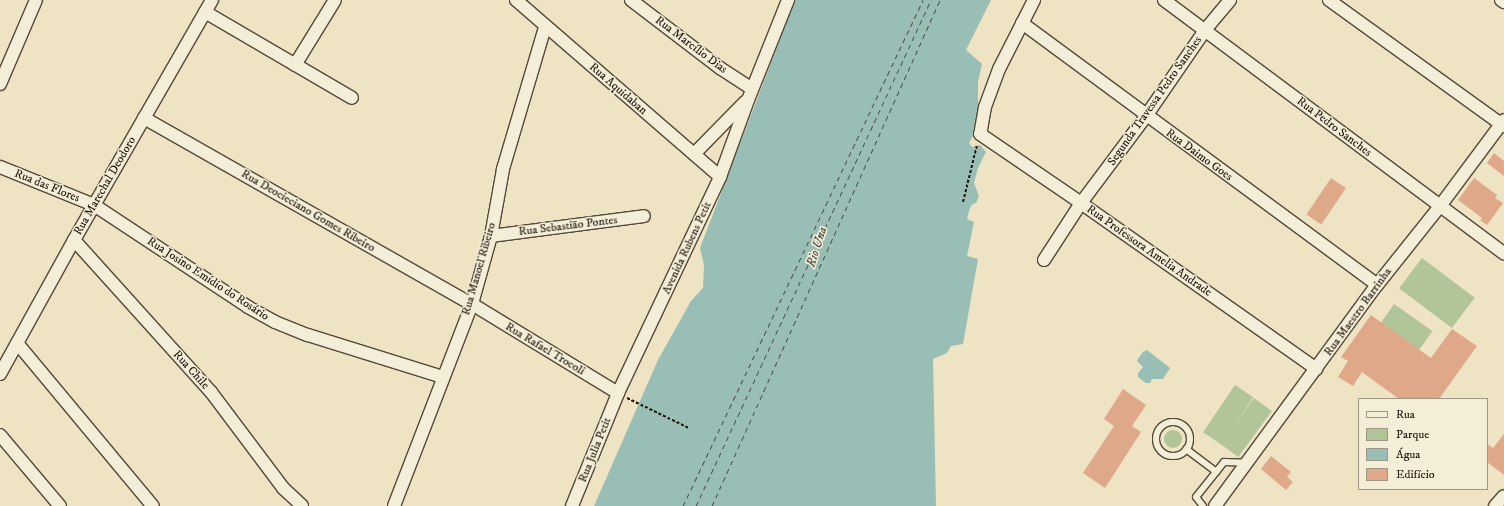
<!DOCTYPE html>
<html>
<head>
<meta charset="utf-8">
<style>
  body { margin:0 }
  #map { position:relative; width:1504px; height:506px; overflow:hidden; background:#eee3c2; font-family:"IM FELL DW Pica",serif }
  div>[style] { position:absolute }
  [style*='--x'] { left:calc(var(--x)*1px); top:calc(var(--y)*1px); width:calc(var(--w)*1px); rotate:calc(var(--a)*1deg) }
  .green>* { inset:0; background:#b2c598; transform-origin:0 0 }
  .round { border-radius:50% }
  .water>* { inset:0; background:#99beb5 }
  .ferry>* { height:1px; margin-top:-0.5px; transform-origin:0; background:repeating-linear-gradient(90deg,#4a5046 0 5px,transparent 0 9px) }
  .building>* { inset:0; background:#dfa989; transform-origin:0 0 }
  .path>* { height:2px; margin-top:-1px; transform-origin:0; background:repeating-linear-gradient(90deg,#20140b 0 3px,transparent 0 5px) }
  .roads { filter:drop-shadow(1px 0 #544839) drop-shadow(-1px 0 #544839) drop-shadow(0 1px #544839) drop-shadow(0 -1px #544839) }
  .service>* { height:6px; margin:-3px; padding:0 3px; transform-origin:3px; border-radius:3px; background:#f4edd7 }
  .service>.ring { margin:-3px; padding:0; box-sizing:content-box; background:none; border:6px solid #f4edd7; border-radius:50% }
  .minor>* { height:12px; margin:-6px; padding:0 6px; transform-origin:6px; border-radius:6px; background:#f4edd7 }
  span { translate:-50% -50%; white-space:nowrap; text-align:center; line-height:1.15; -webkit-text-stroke:3px #f4edd7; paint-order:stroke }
  .street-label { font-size:12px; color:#20140b }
  .water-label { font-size:13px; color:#4a5046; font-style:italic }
  .legend { position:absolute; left:1358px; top:398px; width:130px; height:92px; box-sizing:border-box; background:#f4edd7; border:1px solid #9f9685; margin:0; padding:5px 7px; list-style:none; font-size:12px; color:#20140b }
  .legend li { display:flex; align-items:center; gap:8px; height:20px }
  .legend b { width:20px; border:1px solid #9f9685 }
</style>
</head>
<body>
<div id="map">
  <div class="green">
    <div style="left:1422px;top:258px;width:66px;height:38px;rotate:37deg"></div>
    <div style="left:1394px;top:304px;width:47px;height:24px;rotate:35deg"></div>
    <div style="left:1235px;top:385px;width:22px;height:57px;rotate:34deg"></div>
    <div style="left:1254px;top:398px;width:22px;height:57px;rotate:36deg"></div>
    <div class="round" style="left:1164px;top:430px;width:18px;height:18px"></div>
  </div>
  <div class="water">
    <div style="clip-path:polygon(795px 0,991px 0,966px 50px,982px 64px,978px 82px,978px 114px,975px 132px,969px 143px,972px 147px,980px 145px,986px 152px,978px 168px,974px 183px,979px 196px,976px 203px,973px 204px,970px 208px,967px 219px,974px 222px,967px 256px,978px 259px,963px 344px,951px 346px,947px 353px,933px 359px,936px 506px,594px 506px,658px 360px,691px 301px,703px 288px,704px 265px,700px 248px)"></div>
    <div style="clip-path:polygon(1147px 350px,1170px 368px,1163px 379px,1152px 379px,1150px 383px,1146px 383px,1138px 377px,1138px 373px,1143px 367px,1137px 361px,1138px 359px,1143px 352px)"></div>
  </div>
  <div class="ferry">
    <div style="--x:683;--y:506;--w:560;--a:-64.62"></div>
    <div style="--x:696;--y:506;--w:558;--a:-65.09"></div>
    <div style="--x:712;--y:506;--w:555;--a:-65.74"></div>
  </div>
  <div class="building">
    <div style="clip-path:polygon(1494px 153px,1504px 161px,1504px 176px,1487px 163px)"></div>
    <div style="left:1331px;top:178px;width:18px;height:44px;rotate:34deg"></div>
    <div style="clip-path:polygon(1474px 178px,1497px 195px,1495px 198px,1503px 203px,1487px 225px,1480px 220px,1482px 218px,1458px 200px)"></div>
    <div style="clip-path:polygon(1371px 315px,1431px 358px,1452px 329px,1477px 346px,1439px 399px,1399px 399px,1362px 372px,1353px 386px,1338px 377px,1348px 361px,1341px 357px)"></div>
    <div style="clip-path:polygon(1123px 389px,1146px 405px,1132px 426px,1141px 432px,1105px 488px,1083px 473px,1114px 426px,1104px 419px)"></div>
    <div style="clip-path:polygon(1504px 434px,1504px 475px,1487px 462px,1487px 444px,1493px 448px)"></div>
    <div style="clip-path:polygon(1271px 456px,1291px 472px,1287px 477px,1293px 482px,1286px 490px,1261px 469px)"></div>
  </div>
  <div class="path">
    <div style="--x:963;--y:202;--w:59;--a:-76.2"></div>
    <div style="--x:627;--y:398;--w:69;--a:25.8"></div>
  </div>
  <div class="roads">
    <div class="service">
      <div class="ring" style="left:1156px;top:422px;width:28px;height:28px"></div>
      <div style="--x:1186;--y:449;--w:38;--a:37"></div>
      <div style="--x:1203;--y:506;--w:11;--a:-128"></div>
      <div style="--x:1196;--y:497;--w:45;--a:-51.3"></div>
      <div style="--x:1224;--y:462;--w:23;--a:2"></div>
    </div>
    <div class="minor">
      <div style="--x:516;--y:0;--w:270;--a:40.9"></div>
      <div style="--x:631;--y:0;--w:112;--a:37.4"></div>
      <div style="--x:720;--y:68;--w:38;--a:33"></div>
      <div style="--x:1034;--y:0;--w:77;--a:116.9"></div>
      <div style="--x:999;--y:69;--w:40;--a:110.2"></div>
      <div style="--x:985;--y:107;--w:27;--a:100"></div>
      <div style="--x:980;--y:134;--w:122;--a:34.3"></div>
      <div style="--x:1081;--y:203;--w:288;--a:35.2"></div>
      <div style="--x:1164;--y:0;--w:424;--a:36.7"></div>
      <div style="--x:1329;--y:0;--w:216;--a:35.8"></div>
      <div style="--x:1501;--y:0;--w:4;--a:34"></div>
      <div style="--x:205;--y:12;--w:170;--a:30.3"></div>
      <div style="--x:1022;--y:23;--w:441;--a:36.4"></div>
      <div style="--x:295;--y:65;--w:76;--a:-58.4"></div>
      <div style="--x:0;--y:84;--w:91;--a:-66.8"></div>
      <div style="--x:144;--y:118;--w:377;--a:29.6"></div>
      <div style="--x:472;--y:304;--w:171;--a:31.4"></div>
      <div style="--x:694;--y:154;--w:73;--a:-45.6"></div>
      <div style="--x:0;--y:167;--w:101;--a:22"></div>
      <div style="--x:94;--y:205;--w:185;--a:33.5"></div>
      <div style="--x:248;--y:307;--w:31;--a:29"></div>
      <div style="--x:275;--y:322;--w:35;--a:22"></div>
      <div style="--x:308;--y:335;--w:141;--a:17.3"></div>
      <div style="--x:491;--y:236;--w:154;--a:-7.4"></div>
      <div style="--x:74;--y:240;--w:205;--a:48"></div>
      <div style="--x:211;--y:392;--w:120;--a:53.1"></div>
      <div style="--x:283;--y:488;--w:26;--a:43"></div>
      <div style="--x:1044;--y:260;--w:68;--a:-57"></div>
      <div style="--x:1081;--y:203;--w:109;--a:-53.2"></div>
      <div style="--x:1146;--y:116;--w:104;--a:-55.5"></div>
      <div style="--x:1205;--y:30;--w:39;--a:-50"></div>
      <div style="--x:17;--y:343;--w:212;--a:50.2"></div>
      <div style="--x:0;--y:374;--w:153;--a:-61.1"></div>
      <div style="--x:74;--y:240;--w:277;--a:-60.1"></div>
      <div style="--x:0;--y:435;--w:93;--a:49.8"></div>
      <div style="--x:394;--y:506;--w:217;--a:-68.9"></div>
      <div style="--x:472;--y:304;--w:71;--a:-74.4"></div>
      <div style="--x:491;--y:236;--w:68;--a:-79.8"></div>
      <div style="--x:503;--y:169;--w:148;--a:-73.5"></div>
      <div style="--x:572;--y:506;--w:122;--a:-67.8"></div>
      <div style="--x:618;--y:393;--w:239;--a:-64.7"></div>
      <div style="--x:720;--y:177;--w:82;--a:-70"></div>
      <div style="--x:748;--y:100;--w:108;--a:-68.2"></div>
      <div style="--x:1215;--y:506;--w:274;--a:-53.8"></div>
      <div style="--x:1377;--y:285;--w:101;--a:-51.4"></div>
      <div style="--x:1440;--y:206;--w:107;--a:-53.3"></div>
      <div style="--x:1495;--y:506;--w:13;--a:-48"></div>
    </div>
  </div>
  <div class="street-label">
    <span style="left:691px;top:45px;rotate:37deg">Rua Marcílio Dias</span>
    <span style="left:618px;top:89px;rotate:41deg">Rua Aquidaban</span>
    <span style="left:1155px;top:101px;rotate:-55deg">Segunda Travessa Pedro Sanches</span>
    <span style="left:1334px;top:127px;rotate:37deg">Rua Pedro Sanches</span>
    <span style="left:1199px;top:155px;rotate:36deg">Rua Daimo Goes</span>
    <span style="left:47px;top:186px;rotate:22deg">Rua das Flores</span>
    <span style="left:105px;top:186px;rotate:-60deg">Rua Marechal Deodoro</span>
    <span style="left:308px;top:211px;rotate:30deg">Rua Deocieciano Gomes Ribeiro</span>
    <span style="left:568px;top:226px;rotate:-7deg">Rua Sebastião Pontes</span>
    <span style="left:687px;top:248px;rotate:-65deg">Avenida Rubens Petit</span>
    <span style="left:1149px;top:251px;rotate:35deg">Rua Professora Amelia Andrade</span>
    <span style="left:479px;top:269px;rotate:-74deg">Rua Manoel Ribeiro</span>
    <span style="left:208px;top:279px;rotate:33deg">Rua Josino Emídio do Rosário</span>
    <span style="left:1358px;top:312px;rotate:-54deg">Rua Maestro Barrinha</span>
    <span style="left:545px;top:349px;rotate:31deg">Rua Rafael Trocoli</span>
    <span style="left:191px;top:370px;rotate:48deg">Rua Chile</span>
    <span style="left:595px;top:450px;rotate:-68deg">Rua Julia Petit</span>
  </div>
  <div class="water-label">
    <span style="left:817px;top:247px;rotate:-72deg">Rio Una</span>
  </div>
  <ul class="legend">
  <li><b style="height:5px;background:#f4edd7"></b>Rua</li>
  <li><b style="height:11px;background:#b2c598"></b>Parque</li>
  <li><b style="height:11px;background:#99beb5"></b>Água</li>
  <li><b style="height:11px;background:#dfa989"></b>Edifício</li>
  </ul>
</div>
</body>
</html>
